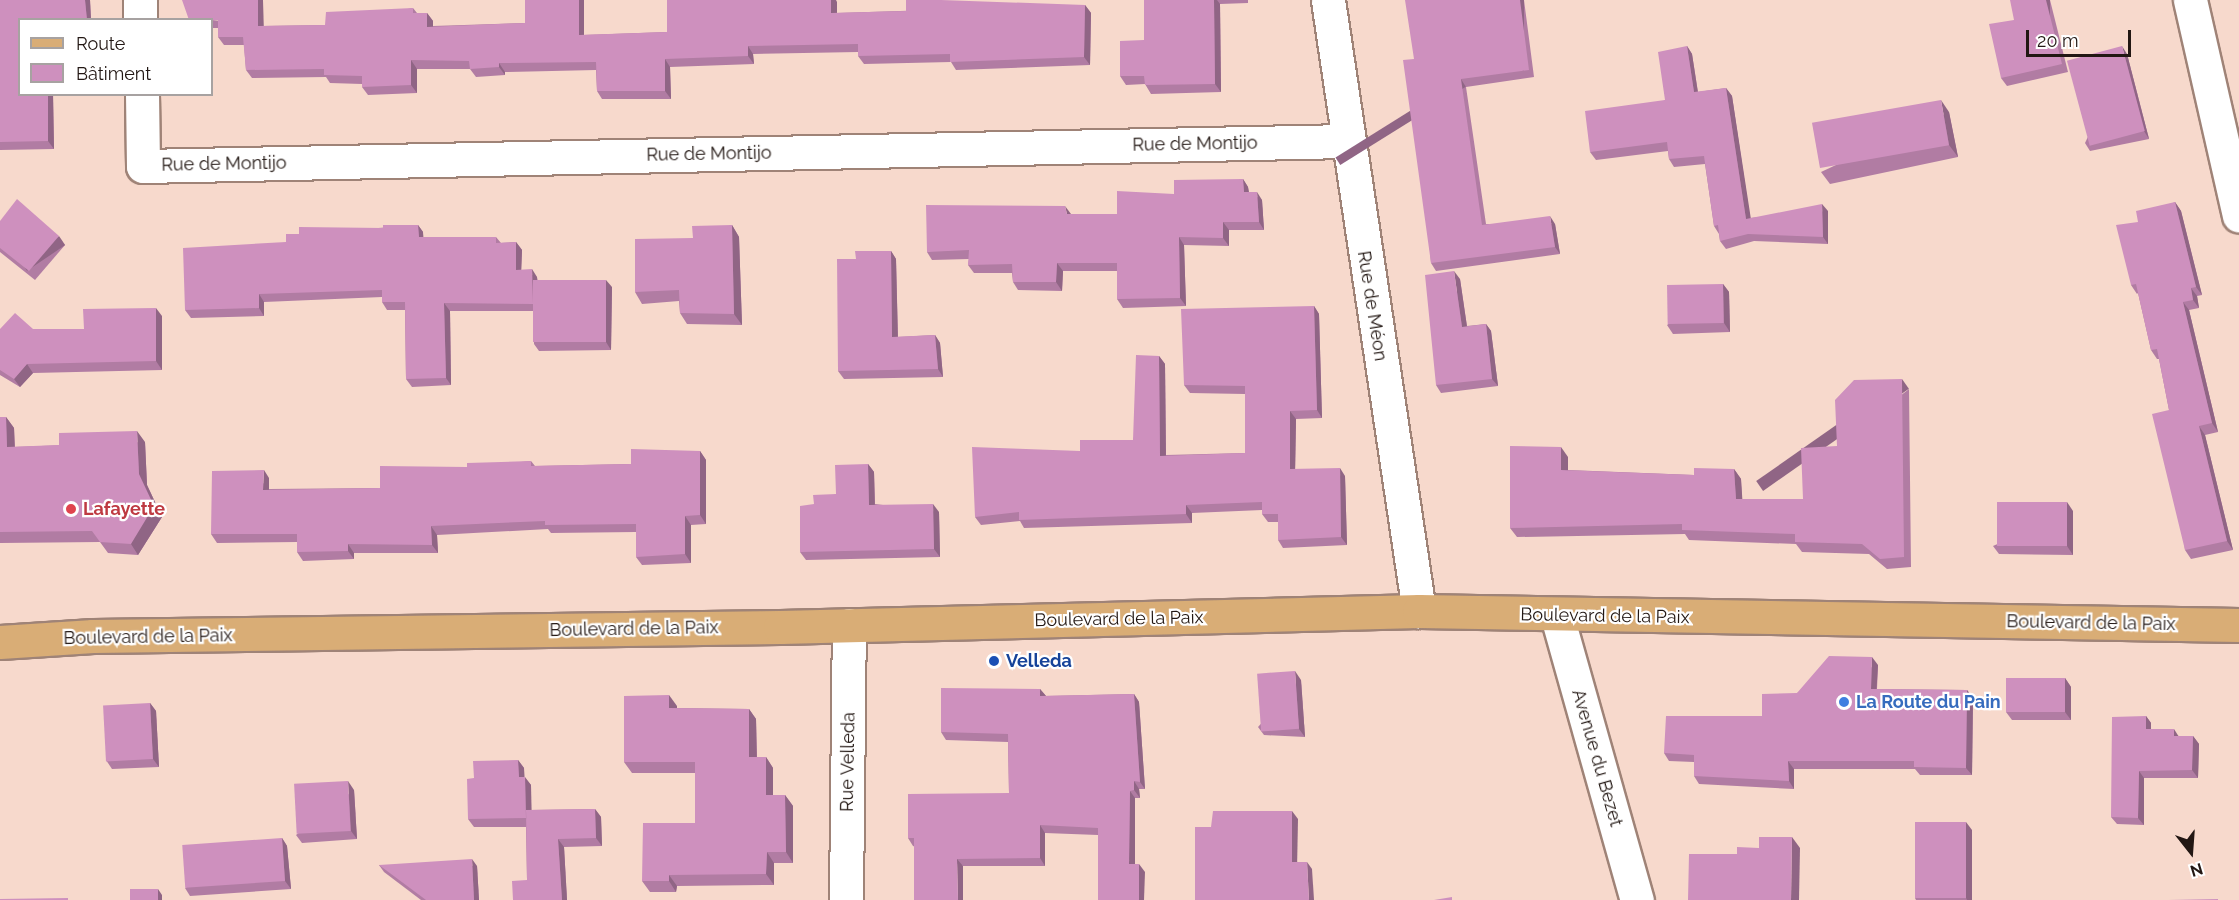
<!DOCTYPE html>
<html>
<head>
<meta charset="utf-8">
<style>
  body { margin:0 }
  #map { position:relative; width:2239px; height:900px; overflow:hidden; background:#f7d9cc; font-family:Raleway,sans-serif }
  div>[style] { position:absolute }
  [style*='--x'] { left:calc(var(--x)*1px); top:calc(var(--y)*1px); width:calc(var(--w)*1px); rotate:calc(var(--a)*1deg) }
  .roads { filter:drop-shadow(2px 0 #9f8377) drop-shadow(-2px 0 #9f8377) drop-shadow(0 2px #9f8377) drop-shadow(0 -2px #9f8377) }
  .minor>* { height:33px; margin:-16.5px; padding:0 16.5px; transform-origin:16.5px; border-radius:16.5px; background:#fff }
  .major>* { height:33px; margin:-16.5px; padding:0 16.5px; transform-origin:16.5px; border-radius:16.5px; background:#d9ad76 }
  .wall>* { inset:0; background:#b17ca3 }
  .shaded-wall>* { inset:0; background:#906585; transform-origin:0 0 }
  .building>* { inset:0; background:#ce90be; transform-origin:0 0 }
  .dots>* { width:16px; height:16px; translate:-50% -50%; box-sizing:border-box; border:3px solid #fff; border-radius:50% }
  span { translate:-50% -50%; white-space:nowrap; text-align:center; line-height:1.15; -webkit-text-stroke:4.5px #fff; paint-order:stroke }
  .street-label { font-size:18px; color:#221713 }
  .health-label { font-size:18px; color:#be3a42; font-weight:700 }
  .left { translate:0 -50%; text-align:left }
  .transit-label { font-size:18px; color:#164399; font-weight:700 }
  .shop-label { font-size:18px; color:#366cbe; font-weight:700 }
  .legend { position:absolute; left:18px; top:18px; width:195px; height:78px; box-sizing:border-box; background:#fff; border:2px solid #a7a2a1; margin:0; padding:8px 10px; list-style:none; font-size:18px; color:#221713 }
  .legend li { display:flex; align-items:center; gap:12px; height:30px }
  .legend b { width:30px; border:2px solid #a7a2a1 }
  .north { position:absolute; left:2161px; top:822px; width:60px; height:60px; -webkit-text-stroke:4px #fff; paint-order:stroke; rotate:163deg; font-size:16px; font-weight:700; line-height:24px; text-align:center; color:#221713 }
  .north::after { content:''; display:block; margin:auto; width:21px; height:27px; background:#221713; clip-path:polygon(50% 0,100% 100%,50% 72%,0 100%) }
  .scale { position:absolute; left:2026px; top:30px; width:105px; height:27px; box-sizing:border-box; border:3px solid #221713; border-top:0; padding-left:8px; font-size:18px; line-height:21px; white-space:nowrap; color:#221713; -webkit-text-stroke:4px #fff; paint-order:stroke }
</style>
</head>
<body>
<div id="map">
  <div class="roads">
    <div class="minor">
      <div style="--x:140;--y:0;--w:20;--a:90"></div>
      <div style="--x:1328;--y:0;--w:618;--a:81.53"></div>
      <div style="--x:2190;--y:0;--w:221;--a:77.2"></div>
      <div style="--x:142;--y:94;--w:72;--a:89.2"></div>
      <div style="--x:143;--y:166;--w:1204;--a:-1.19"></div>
      <div style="--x:1557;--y:616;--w:295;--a:74.3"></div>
      <div style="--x:846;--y:900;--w:275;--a:-89.4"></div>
    </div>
    <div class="major">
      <div style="--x:0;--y:642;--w:93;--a:-3.7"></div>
      <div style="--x:93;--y:636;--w:687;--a:-0.75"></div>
      <div style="--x:780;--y:627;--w:639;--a:-1.43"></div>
      <div style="--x:1419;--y:611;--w:820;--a:0.98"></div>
    </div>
  </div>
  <div class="wall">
    <div style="clip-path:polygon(0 0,90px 0,91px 20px,20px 20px,20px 94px,53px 94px,54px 149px,0 150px)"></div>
    <div style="clip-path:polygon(584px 0,584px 35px,667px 32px,837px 2px,837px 13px,1085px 5px,1091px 13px,1090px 65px,956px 70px,951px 62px,864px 64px,858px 56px,858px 52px,753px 54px,754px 64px,670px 67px,671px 99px,602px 99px,597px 91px,596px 70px,505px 72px,505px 75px,476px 77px,470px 69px,417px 69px,417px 93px,368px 95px,362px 87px,362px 84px,330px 83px,326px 77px,252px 78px,246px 70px,244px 45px,224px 45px,218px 37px,218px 28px,212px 28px,212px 20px,264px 26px,325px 25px,413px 8px,417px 13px,427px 13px,433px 21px,433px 26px,525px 23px)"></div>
    <div style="clip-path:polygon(1144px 0,1248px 0,1248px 3px,1220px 4px,1221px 92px,1151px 94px,1145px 84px,1126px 85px,1120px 76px,1144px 40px)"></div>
    <div style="clip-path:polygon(1524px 0,1534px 77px,1466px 87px,1486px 224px,1555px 224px,1560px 254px,1436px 271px,1431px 263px,1414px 59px)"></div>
    <div style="clip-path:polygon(2050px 0,2068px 72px,2007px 86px,2001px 78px,2014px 20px)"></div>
    <div style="clip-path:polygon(1687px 46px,1692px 54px,1698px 92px,1726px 88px,1732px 96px,1750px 218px,1828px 211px,1828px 244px,1754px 241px,1726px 249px,1720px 241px,1719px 234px,1714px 226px,1705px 164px,1674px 167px,1669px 159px,1668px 151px,1596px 160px,1590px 152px,1665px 100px)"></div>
    <div style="clip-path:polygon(2127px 54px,2149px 139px,2090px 151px,2085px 143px)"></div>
    <div style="clip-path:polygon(1949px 112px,1958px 157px,1830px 184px,1821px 172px)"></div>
    <div style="clip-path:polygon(1243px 179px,1248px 187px,1249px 192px,1262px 200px,1264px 230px,1229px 230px,1229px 246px,1184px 245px,1186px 306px,1123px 308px,1117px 299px,1117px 271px,1063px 271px,1062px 291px,1018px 290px,1013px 282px,1012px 273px,974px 273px,968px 265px,969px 259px,932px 260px,927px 252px,1071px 214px,1117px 214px,1174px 194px)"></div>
    <div style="clip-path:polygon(2175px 202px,2181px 211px,2202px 295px,2197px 296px,2199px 308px,2189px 310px,2218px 432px,2205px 435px,2233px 550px,2191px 559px,2185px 550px,2169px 410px,2159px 359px,2157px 359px,2151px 350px,2138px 293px,2137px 294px,2131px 285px,2138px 222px)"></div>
    <div style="clip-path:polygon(0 221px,65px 245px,35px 280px,0 252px)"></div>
    <div style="clip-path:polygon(418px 225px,423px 232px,423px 237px,496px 237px,501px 243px,516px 242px,522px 250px,521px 270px,537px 277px,538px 282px,612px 287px,611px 350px,539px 351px,534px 344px,533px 311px,450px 311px,451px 385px,412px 387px,406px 379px,405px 310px,387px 310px,382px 302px,382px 297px,264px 302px,264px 316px,191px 318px,185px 310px,286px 242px,299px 234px)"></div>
    <div style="clip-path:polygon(732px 225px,739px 237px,742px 325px,687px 324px,680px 313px,679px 301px,642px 304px,635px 292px,693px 238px)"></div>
    <div style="clip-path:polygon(891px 251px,896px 259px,898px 337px,935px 335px,940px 343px,943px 377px,844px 379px,838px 371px,856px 259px)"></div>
    <div style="clip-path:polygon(1460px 279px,1467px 326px,1486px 324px,1491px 331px,1498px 386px,1441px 393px,1436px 385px)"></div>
    <div style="clip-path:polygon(1723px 284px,1729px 292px,1730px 332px,1673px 334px,1667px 325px)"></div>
    <div style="clip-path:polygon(1314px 306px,1319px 314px,1322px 418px,1296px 419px,1295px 469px,1345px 476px,1347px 545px,1283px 548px,1278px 540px,1278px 522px,1268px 522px,1262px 514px,1262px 510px,1192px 513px,1192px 523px,1024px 528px,1020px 521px,981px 525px,975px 517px,1080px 451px,1133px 440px,1159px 356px,1165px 364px,1166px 455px,1245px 453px,1245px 394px,1190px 393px,1184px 385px)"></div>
    <div style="clip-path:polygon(162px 316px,162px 370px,33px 373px,20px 387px,0 375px,0 329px,84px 329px)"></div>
    <div style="clip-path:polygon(1909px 389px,1911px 567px,1887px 569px,1869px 554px,1802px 552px,1796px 544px,1689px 540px,1685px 534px,1517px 537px,1510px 528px,1568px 457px,1568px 470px,1694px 475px,1734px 469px,1741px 479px,1742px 499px,1803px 499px,1837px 446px)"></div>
    <div style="clip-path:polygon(0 417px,6px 417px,14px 428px,15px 447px,145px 442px,147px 485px,162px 517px,138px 555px,108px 553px,100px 542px,0 543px)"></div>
    <div style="clip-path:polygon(700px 451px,706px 460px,706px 524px,691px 525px,691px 563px,642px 565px,636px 557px,636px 532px,551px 533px,548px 529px,437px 535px,438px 553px,354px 553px,354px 559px,303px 561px,297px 552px,297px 542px,217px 543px,211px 534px,269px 478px,269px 489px,380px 488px,467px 467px,531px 461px,535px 466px,631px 464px)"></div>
    <div style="clip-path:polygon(868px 464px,874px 472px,875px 504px,939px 512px,940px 557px,806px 560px,800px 552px,814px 504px,836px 494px)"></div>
    <div style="clip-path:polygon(2073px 511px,2073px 555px,1999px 554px,1993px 546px)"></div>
    <div style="clip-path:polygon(1878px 665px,1877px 689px,1967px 690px,1973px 698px,1972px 775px,1920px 775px,1915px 769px,1794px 769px,1794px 789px,1699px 784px,1694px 776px,1694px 762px,1669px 761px,1664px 753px,1762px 716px,1797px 693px)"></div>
    <div style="clip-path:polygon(2065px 678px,2071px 687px,2071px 720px,2012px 720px,2006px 712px)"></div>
    <div style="clip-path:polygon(1301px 680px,1305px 737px,1264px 735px,1258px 727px)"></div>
    <div style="clip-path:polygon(1040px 689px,1046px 696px,1134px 694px,1139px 702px,1145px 789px,1139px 789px,1140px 798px,1135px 798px,1135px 864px,1145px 872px,1098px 835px,1045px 833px,1045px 866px,963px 866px,913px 846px,908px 838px,1009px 793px,1008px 742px,946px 740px,941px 732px)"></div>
    <div style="clip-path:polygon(150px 703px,156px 711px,159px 767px,112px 769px,106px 760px)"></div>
    <div style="clip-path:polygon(677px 706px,677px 708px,749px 709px,756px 719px,757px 757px,766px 757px,773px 768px,773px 795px,785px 795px,793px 806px,793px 863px,774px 863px,774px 885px,677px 886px,676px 892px,650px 892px,642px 881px,695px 823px,695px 773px,632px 773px,624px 762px)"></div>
    <div style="clip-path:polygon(2146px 716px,2151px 723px,2151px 729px,2179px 736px,2193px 736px,2199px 744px,2198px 778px,2144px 778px,2144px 825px,2117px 824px,2111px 817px)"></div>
    <div style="clip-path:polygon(518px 760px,524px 768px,524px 777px,531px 785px,531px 810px,595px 809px,601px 817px,602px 846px,564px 847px,567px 900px,513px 900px,527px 880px,526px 827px,474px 827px,468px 819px,474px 778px)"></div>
    <div style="clip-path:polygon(354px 790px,357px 839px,302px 843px,296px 835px)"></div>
    <div style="clip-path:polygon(1972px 830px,1972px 900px,1916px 900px,1915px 898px)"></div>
    <div style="clip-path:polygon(282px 838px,287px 846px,291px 889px,190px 896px,185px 888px)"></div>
    <div style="clip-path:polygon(379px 865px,477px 866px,479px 900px,421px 900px,384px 872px)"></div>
  </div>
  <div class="shaded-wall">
    <div style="clip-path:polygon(85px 0,90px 0,91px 20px,87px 20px)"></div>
    <div style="clip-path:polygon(258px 0,263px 0,264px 34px,258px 26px)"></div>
    <div style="clip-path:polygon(579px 0,584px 0,584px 43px,579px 35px)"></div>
    <div style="clip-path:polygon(831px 0,836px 0,837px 2px,837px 21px,831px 13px)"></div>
    <div style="clip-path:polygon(1214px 0,1217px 0,1220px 4px,1221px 92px,1215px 84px)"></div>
    <div style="left:1520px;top:0;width:4px;height:71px"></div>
    <div style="left:2046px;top:0;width:4px;height:66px"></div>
    <div style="clip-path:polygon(1085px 5px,1091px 13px,1090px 65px,1084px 57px)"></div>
    <div style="clip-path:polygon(427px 13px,433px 21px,433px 35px,427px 27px)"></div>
    <div style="clip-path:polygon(748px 46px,753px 54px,754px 64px,748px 56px)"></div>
    <div style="clip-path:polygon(1687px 46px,1692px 54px,1699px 100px,1694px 92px)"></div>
    <div style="clip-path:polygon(2122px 46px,2127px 54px,2149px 139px,2144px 131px)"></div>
    <div style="clip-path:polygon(665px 59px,670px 67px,671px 99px,665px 91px)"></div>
    <div style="clip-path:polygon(411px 60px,417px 69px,417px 93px,411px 85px)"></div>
    <div style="clip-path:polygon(499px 63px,505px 72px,505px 75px,499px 67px)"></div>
    <div style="left:1461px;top:79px;width:9px;height:148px;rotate:58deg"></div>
    <div style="clip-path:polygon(1726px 88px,1732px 96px,1752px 226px,1746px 219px)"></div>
    <div style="clip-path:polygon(48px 94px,53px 94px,54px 149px,48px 141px)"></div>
    <div style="clip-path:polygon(1941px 100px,1949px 112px,1958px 157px,1949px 145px)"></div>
    <div style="clip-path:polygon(1243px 179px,1248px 187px,1250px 200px,1244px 192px)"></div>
    <div style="clip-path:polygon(1257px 192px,1262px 200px,1264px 230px,1259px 222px)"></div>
    <div style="clip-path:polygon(2175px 202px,2181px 211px,2202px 295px,2196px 287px)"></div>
    <div style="clip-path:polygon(1822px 204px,1828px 211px,1828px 244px,1823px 237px)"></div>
    <div style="clip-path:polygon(1065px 206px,1071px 214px,1067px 214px)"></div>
    <div style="clip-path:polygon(1550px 216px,1555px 224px,1560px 254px,1555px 247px)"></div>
    <div style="clip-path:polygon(1223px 222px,1229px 230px,1229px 246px,1223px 238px)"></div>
    <div style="clip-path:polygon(418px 225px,423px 232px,424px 245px,419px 237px)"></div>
    <div style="clip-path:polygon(732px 225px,739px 237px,742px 325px,734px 314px)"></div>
    <div style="left:59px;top:236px;width:11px;height:46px;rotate:56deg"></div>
    <div style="clip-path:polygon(1179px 237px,1184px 245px,1186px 306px,1180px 298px)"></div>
    <div style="clip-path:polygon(516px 242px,522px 250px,521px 278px,516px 270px)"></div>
    <div style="clip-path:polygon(891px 251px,896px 259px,898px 345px,892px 337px)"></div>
    <div style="clip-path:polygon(1057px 263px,1063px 271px,1062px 291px,1056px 282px)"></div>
    <div style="clip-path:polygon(532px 269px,537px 277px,538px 311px,533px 304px)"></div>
    <div style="clip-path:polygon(1454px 271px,1460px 279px,1468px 334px,1462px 327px)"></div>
    <div style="clip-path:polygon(606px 280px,612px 287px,611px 350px,606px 342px)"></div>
    <div style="clip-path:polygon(1723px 284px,1729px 292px,1730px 332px,1724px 323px)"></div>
    <div style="clip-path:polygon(2191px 288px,2197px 296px,2199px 308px,2193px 300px)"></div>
    <div style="clip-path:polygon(259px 294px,264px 302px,264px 316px,259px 308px)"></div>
    <div style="clip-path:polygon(2183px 302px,2189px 310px,2218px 432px,2212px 423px)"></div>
    <div style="clip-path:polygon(444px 303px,450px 311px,451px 385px,446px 378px)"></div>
    <div style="clip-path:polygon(1314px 306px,1319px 314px,1322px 418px,1317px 410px)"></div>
    <div style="clip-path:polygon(156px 308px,162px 316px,162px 370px,156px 361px)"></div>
    <div style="clip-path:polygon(1486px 324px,1491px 331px,1498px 386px,1492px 379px)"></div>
    <div style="clip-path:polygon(935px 335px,940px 343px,943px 377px,938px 369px)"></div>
    <div style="clip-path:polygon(1159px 356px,1165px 364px,1166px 464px,1160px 456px)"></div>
    <div style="clip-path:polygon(27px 364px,33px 373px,20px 387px,14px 379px)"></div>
    <div style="left:1902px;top:379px;width:12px;height:178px;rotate:55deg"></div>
    <div style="clip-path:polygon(1290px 411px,1296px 419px,1295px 478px,1290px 469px)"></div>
    <div style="clip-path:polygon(6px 417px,14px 428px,15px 458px,7px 447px)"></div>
    <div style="clip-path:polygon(2199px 426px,2205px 435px,2233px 550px,2227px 541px)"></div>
    <div style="clip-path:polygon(137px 431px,145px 442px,147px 485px,162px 517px,138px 555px,131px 544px,139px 474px)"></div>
    <div style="clip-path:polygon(1561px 447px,1568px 457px,1568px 480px,1561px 470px)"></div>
    <div style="clip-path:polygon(700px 451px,706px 460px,706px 524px,700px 515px)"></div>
    <div style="clip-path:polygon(868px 464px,874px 472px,875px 513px,869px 505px)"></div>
    <div style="clip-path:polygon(1340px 468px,1345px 476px,1347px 545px,1341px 537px)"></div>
    <div style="clip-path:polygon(1734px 469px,1741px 479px,1743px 509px,1736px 499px)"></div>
    <div style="clip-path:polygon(264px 470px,269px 478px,269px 498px,263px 490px)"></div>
    <div style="clip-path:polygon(2067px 502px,2073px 511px,2073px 555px,2067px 546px)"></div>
    <div style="clip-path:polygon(933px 504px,939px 512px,940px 557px,934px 549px)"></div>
    <div style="clip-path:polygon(1186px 505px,1192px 513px,1192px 523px,1186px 514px)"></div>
    <div style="clip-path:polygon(685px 516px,691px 525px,691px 563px,685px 554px)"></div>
    <div style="clip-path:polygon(431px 526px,437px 535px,438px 553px,432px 545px)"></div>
    <div style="clip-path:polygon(348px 544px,354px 553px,354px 559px,348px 551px)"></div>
    <div style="clip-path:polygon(1872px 657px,1878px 665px,1876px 697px,1871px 689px)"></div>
    <div style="clip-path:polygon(1295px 671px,1301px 680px,1305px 737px,1299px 729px)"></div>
    <div style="clip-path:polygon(2065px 678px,2071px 687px,2071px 720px,2065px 712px)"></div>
    <div style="clip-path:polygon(1040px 689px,1046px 696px,1040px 696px)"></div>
    <div style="clip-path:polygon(1967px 690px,1973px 698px,1972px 775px,1966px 768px)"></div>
    <div style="clip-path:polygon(1134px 694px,1139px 702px,1145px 789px,1140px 782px)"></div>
    <div style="clip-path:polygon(669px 695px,677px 706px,677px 718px,669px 708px)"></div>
    <div style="clip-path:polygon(150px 703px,156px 711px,159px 767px,153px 759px)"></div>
    <div style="clip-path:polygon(749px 709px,756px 719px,757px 768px,749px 757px)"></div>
    <div style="clip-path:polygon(2146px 716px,2151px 723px,2151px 736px,2146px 729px)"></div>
    <div style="clip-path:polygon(2174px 729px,2179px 737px,2174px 736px)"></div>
    <div style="clip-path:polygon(2193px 736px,2199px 744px,2198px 778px,2192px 770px)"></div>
    <div style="clip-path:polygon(766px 757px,773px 768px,773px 806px,766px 795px)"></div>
    <div style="clip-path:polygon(518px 760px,524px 768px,525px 785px,519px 777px)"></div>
    <div style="clip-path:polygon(1788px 761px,1794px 769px,1794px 789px,1789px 781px)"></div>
    <div style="clip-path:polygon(2139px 771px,2144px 778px,2144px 825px,2138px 818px)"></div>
    <div style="clip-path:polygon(525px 777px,531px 785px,532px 827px,526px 818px)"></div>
    <div style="clip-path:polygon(348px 781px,354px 790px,357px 839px,351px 831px)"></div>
    <div style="clip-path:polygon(1134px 781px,1139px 789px,1140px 798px,1134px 790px)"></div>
    <div style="clip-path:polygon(1130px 791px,1135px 798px,1135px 871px,1129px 864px)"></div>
    <div style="clip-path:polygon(785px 795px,793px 806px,793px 863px,786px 852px)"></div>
    <div style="clip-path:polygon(595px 809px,601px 817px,602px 846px,596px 838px)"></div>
    <div style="clip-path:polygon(1292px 811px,1298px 819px,1297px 870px,1292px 862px)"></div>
    <div style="clip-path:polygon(1966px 822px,1972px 830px,1972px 900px,1967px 900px,1966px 898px)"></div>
    <div style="clip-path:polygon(1040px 825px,1045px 833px,1045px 866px,1040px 858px)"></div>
    <div style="clip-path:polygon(1792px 837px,1800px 848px,1799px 900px,1791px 900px)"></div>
    <div style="clip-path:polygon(282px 838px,287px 846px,291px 889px,285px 881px)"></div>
    <div style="clip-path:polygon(558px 839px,564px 847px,567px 900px,562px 900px)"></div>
    <div style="clip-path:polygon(767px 852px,774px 863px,774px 885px,766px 874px)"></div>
    <div style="clip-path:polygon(472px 859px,477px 866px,479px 900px,474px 900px)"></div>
    <div style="clip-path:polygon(957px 859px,963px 866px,963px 900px,958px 900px)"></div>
    <div style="clip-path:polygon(1307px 862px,1312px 869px,1314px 900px,1309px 900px)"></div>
    <div style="clip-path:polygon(1139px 864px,1145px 872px,1144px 900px,1139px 900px)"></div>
    <div style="clip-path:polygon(669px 875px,677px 886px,676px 892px,669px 881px)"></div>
    <div style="clip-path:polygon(158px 889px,162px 895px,162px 900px,158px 900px)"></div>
  </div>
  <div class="building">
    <div style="clip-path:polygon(0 0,85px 0,87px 20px,20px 20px,20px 94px,48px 94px,48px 141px,0 142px)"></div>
    <div style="clip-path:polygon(182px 0,258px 0,258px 26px,325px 25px,326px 12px,413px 8px,413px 13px,427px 13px,427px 27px,525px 23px,525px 0,579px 0,579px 35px,667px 32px,667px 0,831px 0,831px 13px,906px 11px,906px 0,941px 0,1085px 5px,1084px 57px,950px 62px,950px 54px,858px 56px,858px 44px,748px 46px,748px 56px,665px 59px,665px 91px,597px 91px,596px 62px,499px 63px,499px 67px,470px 69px,469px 61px,411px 60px,411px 85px,362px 87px,362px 76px,324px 75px,324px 69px,246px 70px,243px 37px,218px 37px,218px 20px,189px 20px)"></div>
    <div style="clip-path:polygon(1144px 0,1214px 0,1215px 84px,1145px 85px,1144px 76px,1120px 76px,1120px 41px,1144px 40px)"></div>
    <div style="clip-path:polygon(1405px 0,1520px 0,1529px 70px,1461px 79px,1482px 225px,1550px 216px,1555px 247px,1431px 263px,1403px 60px,1414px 59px)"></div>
    <div style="clip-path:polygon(2010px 0,2046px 0,2062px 64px,2001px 78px,1989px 24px,2014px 20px)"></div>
    <div style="clip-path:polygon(1687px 46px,1694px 92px,1726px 88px,1746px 219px,1822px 204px,1823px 237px,1748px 234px,1720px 241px,1718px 225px,1714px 226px,1704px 156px,1669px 159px,1667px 142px,1590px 152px,1585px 111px,1665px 100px,1658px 52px)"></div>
    <div style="left:2122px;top:46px;width:88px;height:57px;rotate:75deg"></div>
    <div style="left:1941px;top:100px;width:46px;height:131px;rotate:80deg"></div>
    <div style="clip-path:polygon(1243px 179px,1244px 192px,1257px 192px,1259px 222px,1223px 222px,1223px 238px,1179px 237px,1180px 298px,1117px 299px,1117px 263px,1057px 263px,1056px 282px,1013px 282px,1012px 264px,968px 265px,969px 250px,927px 252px,926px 205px,1065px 206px,1067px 214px,1117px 214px,1117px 191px,1174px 194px,1174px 180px)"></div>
    <div style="clip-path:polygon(17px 199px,59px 236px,29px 271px,0 248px,0 221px)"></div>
    <div style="clip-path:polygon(2175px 202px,2196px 287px,2191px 288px,2193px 300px,2183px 302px,2212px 423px,2199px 426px,2227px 541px,2185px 550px,2152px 414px,2169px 410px,2157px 349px,2151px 350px,2136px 284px,2131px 285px,2116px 225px,2138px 222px,2136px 211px)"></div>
    <div style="clip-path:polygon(383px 225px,418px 225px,419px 237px,496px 237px,496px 243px,516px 242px,516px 270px,532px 269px,533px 304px,444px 303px,446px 378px,406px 379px,405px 302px,382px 302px,382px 290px,259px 294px,259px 308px,185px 310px,183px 248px,286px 242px,286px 234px,299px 234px,299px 227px,383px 228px)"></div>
    <div style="clip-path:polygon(732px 225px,734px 314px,680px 313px,679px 290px,635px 292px,635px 239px,693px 238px,692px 226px)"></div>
    <div style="clip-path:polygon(855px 251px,891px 251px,892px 337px,935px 335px,938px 369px,838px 371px,837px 259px,856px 259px)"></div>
    <div style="clip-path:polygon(1454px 271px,1462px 327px,1486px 324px,1492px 379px,1436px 385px,1425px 275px)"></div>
    <div style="left:606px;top:280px;width:62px;height:73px;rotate:90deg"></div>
    <div style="left:1723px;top:284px;width:39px;height:56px;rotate:89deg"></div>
    <div style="clip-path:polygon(1314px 306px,1317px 410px,1290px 411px,1290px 469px,1340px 468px,1341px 537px,1278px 540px,1278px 514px,1262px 514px,1262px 502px,1186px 505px,1186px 514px,1019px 520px,1019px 512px,975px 517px,972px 447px,1080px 451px,1080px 440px,1133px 440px,1136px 355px,1159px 356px,1160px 456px,1245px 453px,1245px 386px,1184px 385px,1181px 309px)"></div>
    <div style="clip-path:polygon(156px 308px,156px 361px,27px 364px,14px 379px,0 370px,0 329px,15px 313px,33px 329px,84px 329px,83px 309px)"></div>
    <div style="clip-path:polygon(1902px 379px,1904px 557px,1880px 559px,1862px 544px,1795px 542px,1795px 534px,1682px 530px,1682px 524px,1510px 528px,1510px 446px,1561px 447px,1561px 470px,1694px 475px,1694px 468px,1734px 469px,1736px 499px,1803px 499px,1801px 448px,1837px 446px,1835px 400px,1854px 380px)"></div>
    <div style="clip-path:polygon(0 417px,6px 417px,7px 447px,59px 445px,59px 433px,137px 431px,139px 474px,154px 506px,131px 544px,100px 542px,92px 531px,0 532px)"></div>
    <div style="clip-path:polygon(631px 449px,700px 451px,700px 515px,685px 516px,685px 554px,636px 557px,636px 524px,545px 525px,545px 521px,431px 526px,432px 545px,348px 544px,348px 551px,297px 552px,297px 534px,211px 534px,212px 471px,264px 470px,263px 490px,380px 488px,380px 466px,467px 467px,467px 463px,531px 461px,531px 466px,631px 464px)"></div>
    <div style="clip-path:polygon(868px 464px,869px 505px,933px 504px,934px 549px,800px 552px,800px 506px,814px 504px,813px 495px,836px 494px,835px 465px)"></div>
    <div style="left:1997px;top:502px;width:70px;height:44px"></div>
    <div style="clip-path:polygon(1829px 656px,1872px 657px,1871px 689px,1967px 690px,1966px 768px,1914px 767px,1914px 761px,1788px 761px,1789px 781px,1694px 776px,1694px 755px,1664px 753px,1666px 716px,1762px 716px,1762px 694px,1797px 693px)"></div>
    <div style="left:1295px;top:671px;width:58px;height:38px;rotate:86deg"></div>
    <div style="left:2006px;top:678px;width:59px;height:34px"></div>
    <div style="clip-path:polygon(941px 688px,1040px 689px,1040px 696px,1134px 694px,1140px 782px,1134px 781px,1134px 790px,1130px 791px,1129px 864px,1139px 864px,1139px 900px,1098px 900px,1098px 828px,1040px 825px,1040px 858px,957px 859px,958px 900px,914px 900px,914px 838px,908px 838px,908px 794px,1009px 793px,1008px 734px,941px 732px)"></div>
    <div style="clip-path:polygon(669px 695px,669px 708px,749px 709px,749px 757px,766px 757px,766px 795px,785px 795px,786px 852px,767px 852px,766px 874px,669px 875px,669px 881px,642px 881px,643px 823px,695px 823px,695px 762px,624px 762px,624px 696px)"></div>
    <div style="left:150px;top:703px;width:56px;height:47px;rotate:87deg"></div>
    <div style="clip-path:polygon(2146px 716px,2146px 729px,2174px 729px,2174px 736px,2193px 736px,2192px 770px,2139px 771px,2138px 818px,2111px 817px,2112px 717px)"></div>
    <div style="clip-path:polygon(518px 760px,519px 777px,525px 777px,526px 818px,468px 819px,467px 779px,474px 778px,473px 761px)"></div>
    <div style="left:348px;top:781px;width:50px;height:54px;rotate:87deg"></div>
    <div style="clip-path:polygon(595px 809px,596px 838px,558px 839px,562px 900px,513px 900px,512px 881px,527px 880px,526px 810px)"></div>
    <div style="clip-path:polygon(1213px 811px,1292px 811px,1292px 862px,1307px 862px,1309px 900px,1195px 900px,1195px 827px,1211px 827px)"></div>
    <div style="left:1915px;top:822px;width:51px;height:76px"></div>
    <div style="clip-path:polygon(1759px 837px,1792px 837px,1791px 900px,1688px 900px,1689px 854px,1737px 854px,1737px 847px,1759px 848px)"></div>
    <div style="left:282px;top:838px;width:43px;height:100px;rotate:86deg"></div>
    <div style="clip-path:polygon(472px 859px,474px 900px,426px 900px,379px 865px)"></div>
    <div style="left:158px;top:889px;width:11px;height:28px;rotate:90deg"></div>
    <div style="clip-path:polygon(1452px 897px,1452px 900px,1434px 900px)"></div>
    <div style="clip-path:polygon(68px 898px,68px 900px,0 900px,0 899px)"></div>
    <div style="clip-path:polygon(2218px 899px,2218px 900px,2168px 900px)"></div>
  </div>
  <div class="dots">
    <div style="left:71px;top:509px;background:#e0444e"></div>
    <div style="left:994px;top:661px;background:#1a4fb4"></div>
    <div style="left:1844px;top:702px;background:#3f7fe0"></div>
  </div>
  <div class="street-label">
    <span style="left:1195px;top:144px;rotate:-1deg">Rue de Montijo</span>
    <span style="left:709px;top:154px;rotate:-1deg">Rue de Montijo</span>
    <span style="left:224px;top:164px;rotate:-1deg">Rue de Montijo</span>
    <span style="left:1372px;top:306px;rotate:81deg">Rue de Méon</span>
    <span style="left:1605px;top:616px;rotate:1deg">Boulevard de la Paix</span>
    <span style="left:1119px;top:619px;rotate:-1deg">Boulevard de la Paix</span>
    <span style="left:2091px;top:623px;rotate:1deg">Boulevard de la Paix</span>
    <span style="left:634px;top:629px;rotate:-1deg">Boulevard de la Paix</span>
    <span style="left:148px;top:637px;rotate:-1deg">Boulevard de la Paix</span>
    <span style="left:1597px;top:758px;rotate:74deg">Avenue du Bezet</span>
    <span style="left:848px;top:762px;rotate:-89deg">Rue Velleda</span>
  </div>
  <div class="health-label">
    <span class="left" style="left:83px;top:509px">Lafayette</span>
  </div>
  <div class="transit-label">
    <span class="left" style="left:1006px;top:661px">Velleda</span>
  </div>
  <div class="shop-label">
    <span class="left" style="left:1856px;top:702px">La Route du Pain</span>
  </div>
  <ul class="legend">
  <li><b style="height:8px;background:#d9ad76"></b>Route</li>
  <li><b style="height:16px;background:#ce90be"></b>Bâtiment</li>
  </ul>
  <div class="north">N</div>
  <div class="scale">20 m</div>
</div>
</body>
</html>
